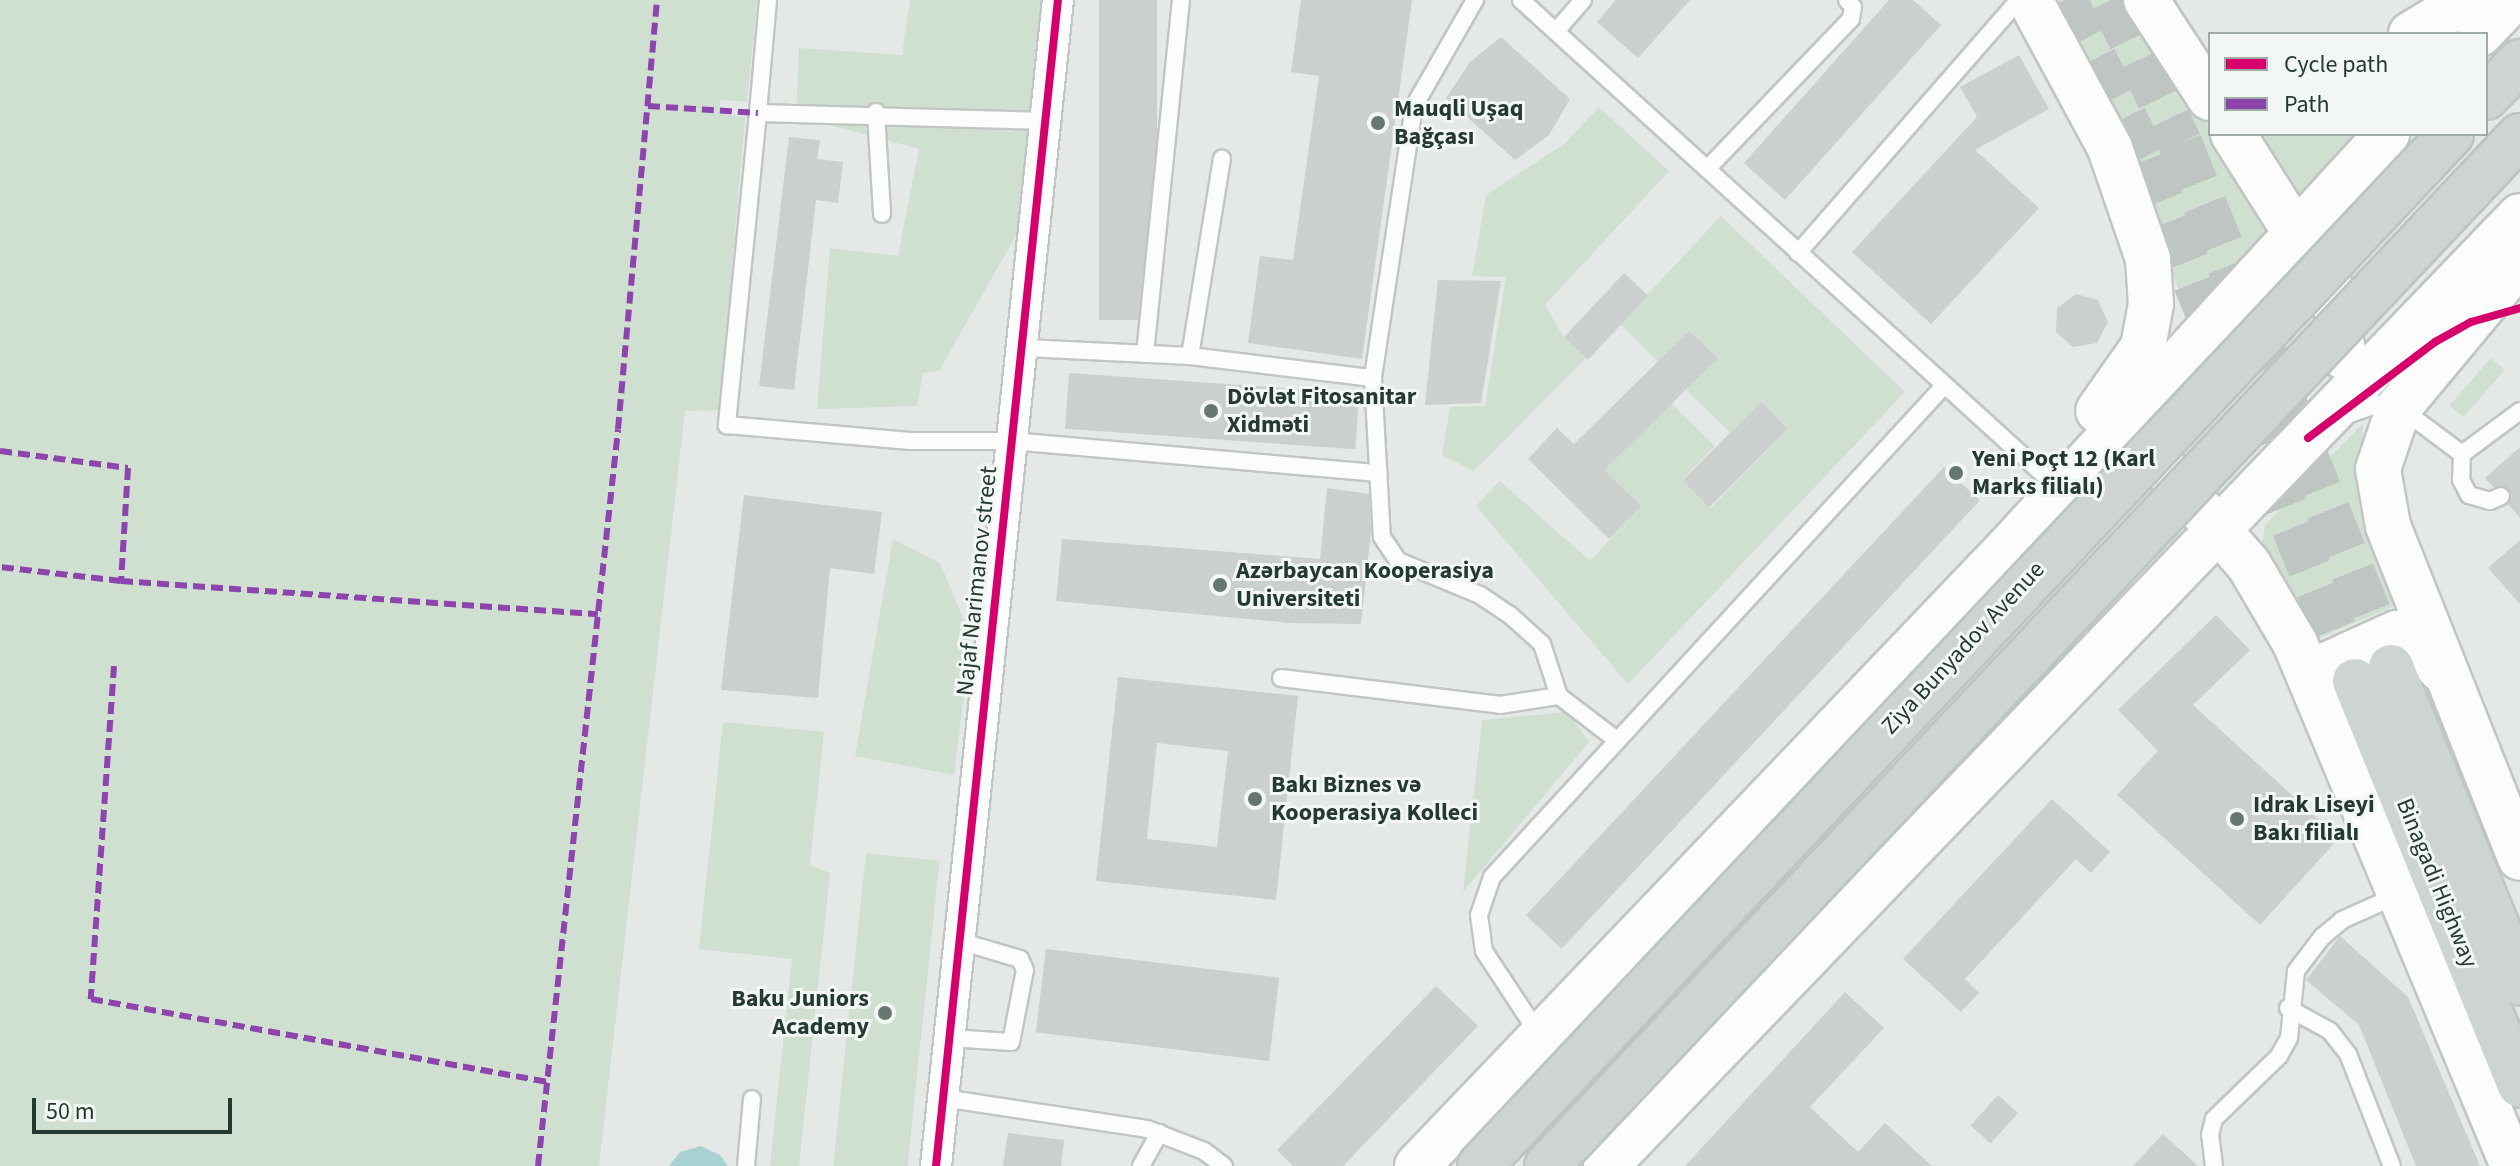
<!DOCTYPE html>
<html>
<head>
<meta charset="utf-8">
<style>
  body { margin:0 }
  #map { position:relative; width:2520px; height:1166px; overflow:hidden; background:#e4e8e6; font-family:"Source Sans 3",sans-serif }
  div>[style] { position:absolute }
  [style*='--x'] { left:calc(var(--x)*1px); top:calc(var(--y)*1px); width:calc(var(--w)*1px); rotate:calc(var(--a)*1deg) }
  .green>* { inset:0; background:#cfe0d1; transform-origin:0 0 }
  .water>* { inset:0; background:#a8d2d2 }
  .building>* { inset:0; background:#cbcfcd; transform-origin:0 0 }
  .primary-tunnel>* { height:44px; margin-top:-22px; transform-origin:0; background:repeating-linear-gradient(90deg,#bec5c2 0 44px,transparent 0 66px) }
  .roads { filter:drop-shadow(2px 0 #c1c5c3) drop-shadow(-2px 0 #c1c5c3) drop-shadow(0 2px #c1c5c3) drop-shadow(0 -2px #c1c5c3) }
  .lane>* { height:16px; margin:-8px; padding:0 8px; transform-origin:8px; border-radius:8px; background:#fbfcfb }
  .street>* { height:30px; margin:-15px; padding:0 15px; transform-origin:15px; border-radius:15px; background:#fbfcfb }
  .secondary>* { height:44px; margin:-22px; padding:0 22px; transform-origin:22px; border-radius:22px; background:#fbfcfb }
  .primary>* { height:44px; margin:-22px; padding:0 22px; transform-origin:22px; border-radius:22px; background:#ced4d2 }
  .bridges { filter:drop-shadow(2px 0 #bdc4c1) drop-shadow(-2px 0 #bdc4c1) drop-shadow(0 2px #bdc4c1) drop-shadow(0 -2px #bdc4c1) }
  .primary-bridge>* { height:44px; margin:-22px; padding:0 22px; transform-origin:22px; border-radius:22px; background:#ced4d2 }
  .quiet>* { height:6px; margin-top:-3px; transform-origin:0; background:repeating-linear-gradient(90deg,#8e44ad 0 12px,transparent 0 18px) }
  .cycleway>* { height:8px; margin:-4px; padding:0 4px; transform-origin:4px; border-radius:4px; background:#d6006c }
  .dots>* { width:22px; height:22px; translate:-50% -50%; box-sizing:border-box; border:4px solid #f2f7f4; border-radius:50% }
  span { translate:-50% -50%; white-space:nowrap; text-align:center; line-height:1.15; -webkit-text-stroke:6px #f2f7f4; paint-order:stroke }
  .poi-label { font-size:24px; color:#243930; font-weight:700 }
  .left { translate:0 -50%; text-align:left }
  .right { translate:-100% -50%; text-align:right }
  .street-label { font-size:24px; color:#243930 }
  .legend { position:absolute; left:2208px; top:32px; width:280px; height:104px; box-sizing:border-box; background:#f2f7f4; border:2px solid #a0aba6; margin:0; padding:10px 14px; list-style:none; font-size:24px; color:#243930 }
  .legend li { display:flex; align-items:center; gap:16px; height:40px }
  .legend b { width:40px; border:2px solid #a0aba6 }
  .scale { position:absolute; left:32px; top:1098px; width:200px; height:36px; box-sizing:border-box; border:4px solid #243930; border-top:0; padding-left:10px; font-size:24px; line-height:28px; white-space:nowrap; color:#243930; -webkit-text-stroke:6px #f2f7f4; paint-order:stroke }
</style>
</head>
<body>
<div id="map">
  <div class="green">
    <div style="clip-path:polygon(0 0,757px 0,747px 102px,721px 100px,719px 114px,745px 117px,720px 410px,685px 411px,599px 1166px,0 1166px)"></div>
    <div style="clip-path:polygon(910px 0,1043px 0,1018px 232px,939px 371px,923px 373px,917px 406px,817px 409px,830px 248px,898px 256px,919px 149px,796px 116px,799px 48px,902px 55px)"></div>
    <div style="clip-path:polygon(2045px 0,2127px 0,2273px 227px,2189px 321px,2153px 213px)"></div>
    <div style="clip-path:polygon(1599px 107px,1669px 171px,1545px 305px,1563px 336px,1586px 358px,1474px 471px,1442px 455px,1450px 407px,1485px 406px,1506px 277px,1472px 276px,1486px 195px,1564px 144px)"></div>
    <div style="clip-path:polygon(2254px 134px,2359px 134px,2299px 198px)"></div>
    <div style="clip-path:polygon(1721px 216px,1905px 392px,1628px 684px,1476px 506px,1500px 481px,1590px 561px,1641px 506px,1604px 470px,1670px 402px,1715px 446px,1682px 480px,1711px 508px,1788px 429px,1761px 402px,1731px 433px,1686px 390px,1717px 357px,1689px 331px,1658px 362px,1620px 324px)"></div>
    <div style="left:2491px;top:358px;width:18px;height:63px;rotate:41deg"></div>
    <div style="clip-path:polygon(2363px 423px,2362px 514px,2394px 606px,2315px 640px,2262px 543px,2265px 525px)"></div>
    <div style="clip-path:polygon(893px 539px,940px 563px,971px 637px,954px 775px,855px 756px)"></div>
    <div style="clip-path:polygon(1568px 712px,1589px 742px,1463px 892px,1482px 720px)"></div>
    <div style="clip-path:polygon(723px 722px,824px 732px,810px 865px,830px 873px,799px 1166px,770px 1166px,792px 959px,699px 949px)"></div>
    <div style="left:866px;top:853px;width:74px;height:315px;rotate:6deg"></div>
  </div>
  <div class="water">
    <div style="clip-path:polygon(701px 1146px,720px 1155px,728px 1166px,669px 1166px,680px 1152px)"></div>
  </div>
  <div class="building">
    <div style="left:1099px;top:0;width:58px;height:320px"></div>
    <div style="clip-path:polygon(1301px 0,1412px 0,1362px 359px,1248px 343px,1260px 256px,1293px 260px,1319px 76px,1291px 72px)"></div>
    <div style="clip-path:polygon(1616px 0,1690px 0,1638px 58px,1597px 22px)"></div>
    <div style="clip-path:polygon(1889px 0,1913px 0,1941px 25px,1785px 200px,1744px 163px)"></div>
    <div style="clip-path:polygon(1501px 37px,1570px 99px,1549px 135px,1515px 160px,1446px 98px,1470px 62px)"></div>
    <div style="clip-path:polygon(2019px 55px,2049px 109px,1975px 150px,2039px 208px,1931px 324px,1852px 252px,1977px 117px,1960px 87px)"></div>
    <div style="clip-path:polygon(789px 137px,820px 140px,817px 159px,843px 162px,838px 203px,816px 200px,794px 390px,759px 386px)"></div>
    <div style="left:1624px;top:273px;width:33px;height:88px;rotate:43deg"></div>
    <div style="clip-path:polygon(1438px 280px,1501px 281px,1481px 403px,1425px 405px)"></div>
    <div style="clip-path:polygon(2076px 294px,2098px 300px,2108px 322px,2097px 343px,2073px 347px,2056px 332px,2057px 308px)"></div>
    <div style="clip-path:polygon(1689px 331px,1718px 358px,1604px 470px,1641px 506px,1609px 539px,1528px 459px,1557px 428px,1574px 444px)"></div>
    <div style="left:1069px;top:373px;width:291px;height:56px;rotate:4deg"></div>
    <div style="left:1761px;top:402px;width:38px;height:111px;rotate:45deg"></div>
    <div style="clip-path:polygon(2520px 447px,2520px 518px,2508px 504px,2512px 496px,2508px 488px,2493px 487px,2485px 478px)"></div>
    <div style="left:1944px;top:467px;width:49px;height:613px;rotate:43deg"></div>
    <div style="clip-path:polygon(1327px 488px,1369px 494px,1371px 532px,1361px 624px,1290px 623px,1056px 601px,1062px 539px,1320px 559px)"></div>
    <div style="clip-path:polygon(744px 495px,882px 512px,874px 574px,830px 568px,818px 698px,721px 690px)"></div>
    <div style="clip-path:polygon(2520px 540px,2520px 604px,2488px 568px)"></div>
    <div style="clip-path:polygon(2216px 615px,2250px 650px,2193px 705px,2339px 838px,2260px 925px,2117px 795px,2158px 751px,2118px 710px)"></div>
    <div style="clip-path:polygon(evenodd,1118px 677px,1298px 696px,1276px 900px,1096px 881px,1118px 677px,1157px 743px,1228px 751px,1217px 847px,1147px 839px,1157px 743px)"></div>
    <div style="clip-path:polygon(2052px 799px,2110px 852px,2091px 873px,2076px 859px,1965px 979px,1979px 993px,1961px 1012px,1903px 959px)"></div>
    <div style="clip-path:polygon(2340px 936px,2408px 997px,2480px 1166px,2416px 1166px,2359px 1025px,2306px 980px)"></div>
    <div style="left:1046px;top:949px;width:235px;height:84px;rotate:7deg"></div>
    <div style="clip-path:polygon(1436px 986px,1478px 1026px,1343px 1166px,1293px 1166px,1277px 1150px)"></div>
    <div style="clip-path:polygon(1845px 992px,1884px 1028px,1810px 1107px,1858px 1152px,1885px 1123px,1932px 1166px,1685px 1166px)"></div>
    <div style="left:1998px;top:1095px;width:27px;height:41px;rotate:42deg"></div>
    <div style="clip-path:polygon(1008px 1133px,1064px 1140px,1061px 1166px,1003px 1166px)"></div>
    <div style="clip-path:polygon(2163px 1134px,2198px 1166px,2133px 1166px)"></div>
  </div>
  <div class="primary-tunnel">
    <div style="--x:2065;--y:0;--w:179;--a:63.1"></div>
    <div style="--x:2146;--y:160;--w:561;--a:68.14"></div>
    <div style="--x:2111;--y:0;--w:159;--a:64.2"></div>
    <div style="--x:2180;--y:143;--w:565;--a:68.07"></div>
  </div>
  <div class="roads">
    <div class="lane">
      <div style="--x:768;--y:0;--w:113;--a:95.1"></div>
      <div style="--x:758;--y:113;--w:289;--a:1.6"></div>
      <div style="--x:1475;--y:0;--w:122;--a:119.9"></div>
      <div style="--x:1414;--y:106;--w:275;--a:98.6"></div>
      <div style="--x:1373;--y:378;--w:159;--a:86.8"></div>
      <div style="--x:1382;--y:537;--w:29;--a:56"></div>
      <div style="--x:1398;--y:561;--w:89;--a:22.5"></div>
      <div style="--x:1480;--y:595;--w:36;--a:34"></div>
      <div style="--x:1510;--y:615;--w:43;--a:42.2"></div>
      <div style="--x:1542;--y:644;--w:55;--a:71.9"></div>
      <div style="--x:1559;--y:696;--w:69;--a:37.4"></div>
      <div style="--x:1521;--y:0;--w:708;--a:42.25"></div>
      <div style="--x:1557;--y:30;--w:40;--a:-49"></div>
      <div style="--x:876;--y:112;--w:102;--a:86.6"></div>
      <div style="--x:758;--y:113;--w:314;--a:95.7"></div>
      <div style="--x:727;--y:425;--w:184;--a:5"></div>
      <div style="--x:910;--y:441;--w:101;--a:0"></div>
      <div style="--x:1011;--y:441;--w:369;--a:5"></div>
      <div style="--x:1707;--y:169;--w:208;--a:-46.2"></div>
      <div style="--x:1851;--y:19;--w:12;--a:-81"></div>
      <div style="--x:1853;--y:7;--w:9;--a:-131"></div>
      <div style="--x:1798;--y:253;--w:336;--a:-48.9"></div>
      <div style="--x:1026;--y:348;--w:164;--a:2.8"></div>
      <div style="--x:1190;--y:356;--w:184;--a:6.9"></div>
      <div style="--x:1145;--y:354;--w:356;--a:-84.2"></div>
      <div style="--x:1190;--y:356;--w:200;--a:-80.8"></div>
      <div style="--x:2347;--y:415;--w:34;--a:-19"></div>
      <div style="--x:2379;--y:404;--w:20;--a:9"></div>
      <div style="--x:2399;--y:407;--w:79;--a:36.7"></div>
      <div style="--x:2462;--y:454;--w:72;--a:-36.6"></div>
      <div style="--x:2462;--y:454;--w:26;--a:92"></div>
      <div style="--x:2461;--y:480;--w:17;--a:62"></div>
      <div style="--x:2469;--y:495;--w:22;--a:16"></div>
      <div style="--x:2490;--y:501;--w:12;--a:-24"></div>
      <div style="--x:1281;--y:678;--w:221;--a:7"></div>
      <div style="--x:1500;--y:705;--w:60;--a:-8.7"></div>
      <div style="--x:2288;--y:1008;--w:48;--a:28.7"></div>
      <div style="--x:2330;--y:1031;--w:29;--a:52"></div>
      <div style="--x:2348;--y:1054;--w:120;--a:68.6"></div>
      <div style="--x:1540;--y:1036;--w:102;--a:-123.4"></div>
      <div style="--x:1484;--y:951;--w:36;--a:-98"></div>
      <div style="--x:1479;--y:915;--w:40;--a:-71.1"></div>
      <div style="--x:1492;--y:877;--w:665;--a:-47.38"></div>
      <div style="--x:949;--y:1038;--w:62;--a:3.7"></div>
      <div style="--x:1011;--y:1042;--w:73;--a:-79"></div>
      <div style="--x:1025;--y:970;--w:12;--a:-114"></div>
      <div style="--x:1020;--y:959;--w:64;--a:-163.6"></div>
      <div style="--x:943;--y:1098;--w:206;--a:8.6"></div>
      <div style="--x:1147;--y:1129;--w:61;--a:21.1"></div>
      <div style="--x:1204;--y:1151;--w:25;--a:37"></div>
      <div style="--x:746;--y:1166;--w:67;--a:-84.9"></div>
      <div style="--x:1141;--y:1166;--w:38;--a:-61"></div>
      <div style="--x:2214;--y:1166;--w:31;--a:-97"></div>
      <div style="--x:2210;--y:1135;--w:16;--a:-76"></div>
      <div style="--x:2214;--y:1119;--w:91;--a:-44.1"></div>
      <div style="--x:2279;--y:1056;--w:21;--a:-61"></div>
      <div style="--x:2289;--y:1038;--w:67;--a:-84"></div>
      <div style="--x:2296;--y:971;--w:43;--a:-52.6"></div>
      <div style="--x:2322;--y:937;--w:26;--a:-40"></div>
      <div style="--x:2342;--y:920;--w:64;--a:-24.1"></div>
    </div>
    <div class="street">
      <div style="--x:936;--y:1166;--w:1172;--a:-84.03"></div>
    </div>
    <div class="secondary">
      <div style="--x:2030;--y:0;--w:168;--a:61.6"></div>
      <div style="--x:2110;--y:148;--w:117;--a:71.1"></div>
      <div style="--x:2148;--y:259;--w:45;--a:86.2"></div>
      <div style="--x:2151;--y:304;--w:44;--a:100.5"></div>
      <div style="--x:2143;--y:347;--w:78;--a:125.1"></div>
      <div style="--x:2146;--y:0;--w:117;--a:56.9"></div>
      <div style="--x:2411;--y:34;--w:66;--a:-31.3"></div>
      <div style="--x:2480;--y:34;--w:47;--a:-46.7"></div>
      <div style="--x:2233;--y:134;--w:187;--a:57.7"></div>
      <div style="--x:2333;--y:292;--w:66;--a:80.4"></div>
      <div style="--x:2520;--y:262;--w:189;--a:129.8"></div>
      <div style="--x:2399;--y:407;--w:65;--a:108.7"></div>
      <div style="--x:2378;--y:469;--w:58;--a:80"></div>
      <div style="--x:2388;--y:526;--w:357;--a:68.3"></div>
      <div style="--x:2152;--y:416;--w:37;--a:92"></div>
      <div style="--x:2151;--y:453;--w:149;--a:48.8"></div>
      <div style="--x:2249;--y:565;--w:91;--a:59.5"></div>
      <div style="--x:2295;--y:643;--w:567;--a:67.37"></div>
      <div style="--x:2328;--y:711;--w:30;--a:-104"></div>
      <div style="--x:2321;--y:682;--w:18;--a:-74"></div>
      <div style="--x:2326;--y:665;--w:78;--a:-24.3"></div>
      <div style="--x:2397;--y:633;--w:18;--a:9"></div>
      <div style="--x:2415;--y:636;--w:41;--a:52.9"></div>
      <div style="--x:1417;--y:1166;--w:854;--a:-46.28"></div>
      <div style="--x:2007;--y:549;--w:563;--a:-47.52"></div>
      <div style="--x:1606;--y:1166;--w:1318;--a:-46.11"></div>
    </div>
    <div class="primary">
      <div style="--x:2486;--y:97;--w:49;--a:-45.8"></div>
      <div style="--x:2391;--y:667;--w:341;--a:67.8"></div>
      <div style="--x:2355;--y:681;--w:436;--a:67.8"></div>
    </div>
  </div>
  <div class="bridges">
    <div class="primary-bridge">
      <div style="--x:1480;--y:1166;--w:1417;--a:-46.74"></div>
      <div style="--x:1547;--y:1166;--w:1417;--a:-46.63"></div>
    </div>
  </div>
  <div class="quiet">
    <div style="--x:648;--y:106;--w:110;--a:3.6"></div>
    <div style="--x:0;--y:451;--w:129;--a:7.6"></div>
    <div style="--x:128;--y:468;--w:113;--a:93.5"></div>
    <div style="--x:121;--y:581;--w:122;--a:-173.4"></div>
    <div style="--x:121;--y:581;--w:478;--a:4"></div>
    <div style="--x:114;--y:666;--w:334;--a:94"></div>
    <div style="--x:91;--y:999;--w:463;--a:10.3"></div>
    <div style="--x:538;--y:1166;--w:741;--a:-83.8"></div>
    <div style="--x:618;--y:429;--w:431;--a:-84.8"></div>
  </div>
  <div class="cycleway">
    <div style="--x:2308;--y:438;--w:159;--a:-37.1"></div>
    <div style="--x:2435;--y:342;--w:41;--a:-29.1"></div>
    <div style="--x:2471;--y:322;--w:51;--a:-15.9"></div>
    <div style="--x:936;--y:1166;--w:1172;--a:-84.03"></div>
  </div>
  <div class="dots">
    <div style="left:1378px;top:123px;background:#677670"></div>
    <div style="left:1211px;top:411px;background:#677670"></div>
    <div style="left:1956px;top:473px;background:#677670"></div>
    <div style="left:1220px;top:585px;background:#677670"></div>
    <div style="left:1255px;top:799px;background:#677670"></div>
    <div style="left:2237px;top:819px;background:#677670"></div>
    <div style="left:885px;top:1013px;background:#677670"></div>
  </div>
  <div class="poi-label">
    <span class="left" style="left:1394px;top:123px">Mauqli Uşaq<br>Bağçası</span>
    <span class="left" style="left:1227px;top:411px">Dövlət Fitosanitar<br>Xidməti</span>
    <span class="left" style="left:1972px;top:473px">Yeni Poçt 12 (Karl<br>Marks filialı)</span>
    <span class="left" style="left:1236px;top:585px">Azərbaycan Kooperasiya<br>Universiteti</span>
    <span class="left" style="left:1271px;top:799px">Bakı Biznes və<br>Kooperasiya Kolleci</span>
    <span class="left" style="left:2253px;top:819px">Idrak Liseyi<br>Bakı filialı</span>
    <span class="right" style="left:869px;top:1013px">Baku Juniors<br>Academy</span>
  </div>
  <div class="street-label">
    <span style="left:977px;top:581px;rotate:-84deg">Najaf Narimanov street</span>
    <span style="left:1963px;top:648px;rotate:-47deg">Ziya Bunyadov Avenue</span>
    <span style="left:2437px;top:883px;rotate:68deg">Binagadi Highway</span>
  </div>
  <ul class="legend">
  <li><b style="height:10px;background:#d6006c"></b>Cycle path</li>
  <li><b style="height:10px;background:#8e44ad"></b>Path</li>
  </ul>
  <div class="scale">50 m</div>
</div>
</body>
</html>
